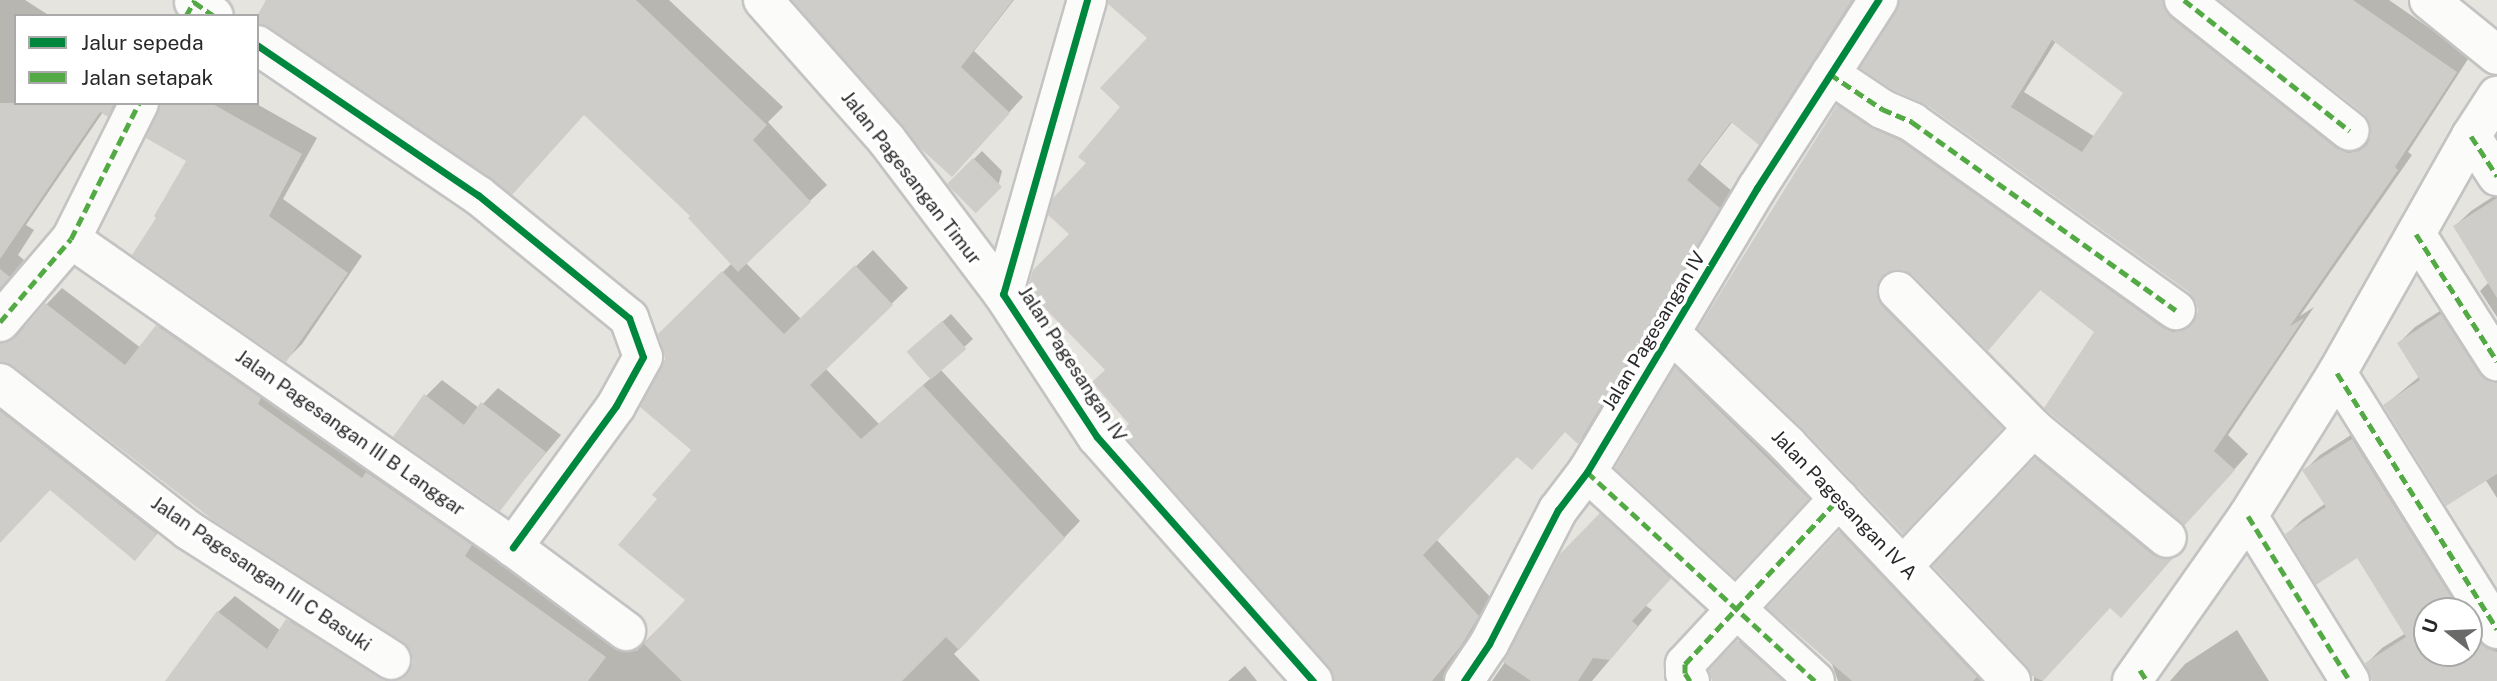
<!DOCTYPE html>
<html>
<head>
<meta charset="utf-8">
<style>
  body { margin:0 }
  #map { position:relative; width:2497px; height:681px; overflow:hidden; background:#e6e4de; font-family:"Public Sans",sans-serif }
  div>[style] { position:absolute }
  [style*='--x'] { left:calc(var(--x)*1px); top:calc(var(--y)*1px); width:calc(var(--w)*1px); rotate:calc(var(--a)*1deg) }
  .shadow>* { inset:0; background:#0003 }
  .building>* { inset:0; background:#cfcdc9; transform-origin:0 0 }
  .roads { filter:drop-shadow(2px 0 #c4c3c3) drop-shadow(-2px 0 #c4c3c3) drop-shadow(0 2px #c4c3c3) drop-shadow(0 -2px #c4c3c3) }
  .minor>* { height:38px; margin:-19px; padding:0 19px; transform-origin:19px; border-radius:19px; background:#fbfbfa }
  .quiet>* { height:5px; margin-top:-2.5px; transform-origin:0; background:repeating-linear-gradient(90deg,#53aa44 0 10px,transparent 0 15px) }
  .cycleway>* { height:7px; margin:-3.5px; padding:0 3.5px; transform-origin:3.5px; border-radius:3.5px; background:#00873e }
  span { translate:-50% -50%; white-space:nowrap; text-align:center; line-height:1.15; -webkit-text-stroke:7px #fff; paint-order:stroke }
  .street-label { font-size:19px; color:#282828 }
  .legend { position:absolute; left:14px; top:14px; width:245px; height:91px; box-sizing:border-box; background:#fff; border:2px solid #a9a9a9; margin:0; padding:9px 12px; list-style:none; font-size:21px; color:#282828 }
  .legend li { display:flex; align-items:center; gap:14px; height:35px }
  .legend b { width:35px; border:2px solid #a9a9a9 }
  .north { position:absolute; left:2413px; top:597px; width:70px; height:70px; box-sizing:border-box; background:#fff; border:2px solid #a9a9a9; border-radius:50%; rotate:288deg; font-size:19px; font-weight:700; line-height:28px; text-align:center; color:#282828 }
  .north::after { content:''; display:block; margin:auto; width:24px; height:32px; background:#6a6a68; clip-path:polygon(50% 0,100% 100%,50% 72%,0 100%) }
</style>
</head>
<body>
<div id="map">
  <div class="shadow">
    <div style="clip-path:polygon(0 0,25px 0,50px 16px,16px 16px,16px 103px,119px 103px,107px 115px,103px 112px,26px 225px,34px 230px,18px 255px,24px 260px,0 289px)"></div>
    <div style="clip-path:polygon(411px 0,669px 0,783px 107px,768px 122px,827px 185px,745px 262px,801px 319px,873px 250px,908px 288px,825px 368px,879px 424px,931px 378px,909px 352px,951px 314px,973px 339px,940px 369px,1080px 521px,954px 654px,980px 681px,186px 681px,218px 612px,235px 596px,281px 631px,304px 604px,407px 666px,414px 665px,412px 650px,404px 640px,14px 364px,0 360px,0 338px,11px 327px,25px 327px,62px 288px,141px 348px,174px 310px,480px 538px,636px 651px,687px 600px,659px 499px,694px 450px,660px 335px,732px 263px,692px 216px,584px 114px)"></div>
    <div style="clip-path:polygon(794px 0,1014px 0,974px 51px,1023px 97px,967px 159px)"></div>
    <div style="clip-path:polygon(1122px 0,1856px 0,1773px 128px,1759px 143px,1733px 121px,1700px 164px,1733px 192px,1593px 427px,1578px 442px,1566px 430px,1517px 455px,1436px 539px,1493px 600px,1464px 681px,1336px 681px,1331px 666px,1131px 424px,1107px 370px,1072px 234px,1088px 163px,1122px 107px,1149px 37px)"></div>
    <div style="clip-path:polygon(evenodd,1901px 0,2183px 0,2363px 139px,2372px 138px,2372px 123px,2365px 113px,2222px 0,2389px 0,2470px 56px,2408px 152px,2412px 155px,2300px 316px,2314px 307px,2228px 435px,2248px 454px,2199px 509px,2096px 332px,2041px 289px,1988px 349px,1914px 274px,1904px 268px,1891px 269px,1891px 282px,2016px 412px,1917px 517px,1838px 106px,1853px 91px,2190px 318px,2198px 316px,2200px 312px,2197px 300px,2190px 291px,1926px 103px,1863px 67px,1901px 0,2056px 41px,2125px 92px,2095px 137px,2024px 92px,2056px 41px)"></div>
    <div style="clip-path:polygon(164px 103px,255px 103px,317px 138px,283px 199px,362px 256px,302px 344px,286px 360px,159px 217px,189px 160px)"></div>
    <div style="clip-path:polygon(982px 151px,1002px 171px,997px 190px,949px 184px)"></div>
    <div style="clip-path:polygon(2497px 194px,2497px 317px,2480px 291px,2489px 282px,2455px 226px,2471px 211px)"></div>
    <div style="clip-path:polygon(2457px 300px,2497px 360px,2497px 498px,2485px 479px,2385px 405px,2420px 376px,2399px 343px,2415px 327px)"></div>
    <div style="clip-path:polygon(1692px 353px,1823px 482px,1751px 560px,1617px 468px,1677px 368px)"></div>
    <div style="clip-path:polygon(442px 380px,479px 408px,498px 388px,561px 435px,499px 509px,426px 396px)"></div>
    <div style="clip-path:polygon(0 403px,167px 522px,146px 547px,50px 488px,0 524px)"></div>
    <div style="clip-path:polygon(evenodd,2368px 424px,2497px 628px,2497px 681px,2374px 681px,2367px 663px,2382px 648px,2406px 633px,2358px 555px,2287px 534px,2303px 519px,2326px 503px,2305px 470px,2320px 455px,2368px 424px,2427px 611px,2469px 611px,2469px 653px,2427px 653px,2427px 611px)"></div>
    <div style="clip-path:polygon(2050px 445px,2184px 545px,2135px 601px,2111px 606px,2042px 681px,2034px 681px,2036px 459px)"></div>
    <div style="clip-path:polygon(1615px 500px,1684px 563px,1645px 605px,1652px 610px,1592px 681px,1492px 681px,1510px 655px,1561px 555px)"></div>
    <div style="clip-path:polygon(1854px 518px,2008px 681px,1838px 681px,1832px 664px,1770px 607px)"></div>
    <div style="clip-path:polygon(1753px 627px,1812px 681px,1714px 681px,1711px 671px)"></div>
    <div style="clip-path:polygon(2237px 630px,2269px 681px,2170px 681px,2185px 664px)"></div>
    <div style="clip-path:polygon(1245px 666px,1257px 681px,1228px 681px)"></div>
  </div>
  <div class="building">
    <div style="clip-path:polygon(266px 0,636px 0,767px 125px,753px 140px,811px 202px,738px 272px,688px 218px,690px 216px,584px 115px,512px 195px,269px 27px,257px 23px,257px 16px)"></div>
    <div style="clip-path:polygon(792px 0,1013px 0,961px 67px,1010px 113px,952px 177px,920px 148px)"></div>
    <div style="clip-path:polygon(1108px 0,1852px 0,1759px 145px,1731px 122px,1687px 180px,1720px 208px,1578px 444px,1565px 432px,1532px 470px,1517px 457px,1423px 555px,1479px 616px,1461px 646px,1432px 681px,1334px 681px,1329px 667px,1121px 431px,1129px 424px,1092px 382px,1105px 370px,1027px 290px,1033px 270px,1069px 234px,1048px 215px,1053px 198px,1086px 163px,1078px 157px,1120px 107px,1100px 88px,1147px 38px,1108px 4px)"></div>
    <div style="clip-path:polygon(evenodd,1900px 0,2163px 0,2170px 17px,2336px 148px,2348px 153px,2359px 151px,2367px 145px,2371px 135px,2370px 124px,2364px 114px,2219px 0,2353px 0,2457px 72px,2395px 167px,2398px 170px,2290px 326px,2304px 318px,2214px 451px,2235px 470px,2184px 526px,2044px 408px,2094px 332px,2040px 290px,1988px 351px,1913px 275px,1903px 270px,1893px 270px,1883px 275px,1877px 285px,1877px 296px,1882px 306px,2003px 428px,1903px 534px,1803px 429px,1698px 329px,1837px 105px,1870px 127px,1901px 141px,2163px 328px,2173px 332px,2184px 330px,2194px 322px,2198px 311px,2196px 302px,2189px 292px,1925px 104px,1893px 90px,1860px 68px,1896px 12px,1900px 0,2052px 40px,2123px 93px,2082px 152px,2011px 107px,2052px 40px)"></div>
    <div style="clip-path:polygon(0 103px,114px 103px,108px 117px,100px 112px,0 259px)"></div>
    <div style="clip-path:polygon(161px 103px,211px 103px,302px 154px,269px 216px,348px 273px,286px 362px,132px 255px,156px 218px,154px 216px,186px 161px,146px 138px)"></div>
    <div style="left:973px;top:158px;width:41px;height:37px;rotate:45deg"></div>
    <div style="clip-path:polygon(2497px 198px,2497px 298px,2453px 226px)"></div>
    <div style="clip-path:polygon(855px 265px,893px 305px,810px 385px,861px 439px,923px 385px,1065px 538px,959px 650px,946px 637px,902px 681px,682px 681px,644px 644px,685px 600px,618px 545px,657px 499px,652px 495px,691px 450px,640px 407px,665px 359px,658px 334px,722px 271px,784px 334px)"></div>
    <div style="clip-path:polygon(0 269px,10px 277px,0 288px)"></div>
    <div style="clip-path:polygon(45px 303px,125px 365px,156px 325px,261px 398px,258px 404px,362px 478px,366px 472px,472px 545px,465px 556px,606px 657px,588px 681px,394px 681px,409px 672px,413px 662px,411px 651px,403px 642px,213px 520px,13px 366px,0 362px,0 343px,16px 337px)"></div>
    <div style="clip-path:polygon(2441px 314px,2479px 373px,2486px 380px,2497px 383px,2497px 474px,2446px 506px,2383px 405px,2420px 380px,2397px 343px)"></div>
    <div style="left:942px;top:321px;width:37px;height:47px;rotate:49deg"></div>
    <div style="clip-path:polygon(1675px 367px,1809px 499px,1735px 578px,1615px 468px)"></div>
    <div style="clip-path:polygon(424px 394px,464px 425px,481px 402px,546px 452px,500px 511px,393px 437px)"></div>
    <div style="clip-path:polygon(0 411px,157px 534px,135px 561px,50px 490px,0 543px)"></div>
    <div style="clip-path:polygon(2352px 439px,2460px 611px,2427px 611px,2427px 653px,2469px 653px,2469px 625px,2486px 648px,2497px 652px,2497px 681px,2372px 681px,2365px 663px,2406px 637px,2357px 558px,2316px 585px,2285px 534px,2326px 507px,2302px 470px)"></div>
    <div style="clip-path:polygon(2035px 458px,2153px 555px,2172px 559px,2121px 618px,2110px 608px,2043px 681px,2032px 676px,2027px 666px,1933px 566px)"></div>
    <div style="clip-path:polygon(1600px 513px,1671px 579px,1632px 621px,1638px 626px,1610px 660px,1593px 658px,1578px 681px,1531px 681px,1503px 662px,1560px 554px)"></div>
    <div style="clip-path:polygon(1839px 531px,1977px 677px,1973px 681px,1852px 681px,1767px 608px)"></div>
    <div style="clip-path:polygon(217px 611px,267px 649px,286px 619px,387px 681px,165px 681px)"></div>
    <div style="clip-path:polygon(1737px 640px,1783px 681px,1712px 681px,1709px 670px)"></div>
  </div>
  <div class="roads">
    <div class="minor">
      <div style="--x:763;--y:0;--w:186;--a:48.5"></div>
      <div style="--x:886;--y:139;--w:194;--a:53"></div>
      <div style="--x:1087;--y:0;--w:306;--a:105.9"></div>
      <div style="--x:1003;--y:294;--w:171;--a:56.7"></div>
      <div style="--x:1097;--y:437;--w:326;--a:48.5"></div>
      <div style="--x:2184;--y:0;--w:211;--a:38.3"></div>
      <div style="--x:2429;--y:0;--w:87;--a:39"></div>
      <div style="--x:194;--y:2;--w:24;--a:35"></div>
      <div style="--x:257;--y:45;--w:267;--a:34.2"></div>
      <div style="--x:478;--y:195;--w:195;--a:39.2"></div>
      <div style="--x:629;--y:318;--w:41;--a:70.3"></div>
      <div style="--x:643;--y:357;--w:56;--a:118.9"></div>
      <div style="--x:616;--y:406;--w:175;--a:126.1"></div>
      <div style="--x:1830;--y:74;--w:63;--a:33.9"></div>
      <div style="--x:1882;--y:109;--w:33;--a:23"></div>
      <div style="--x:1912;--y:122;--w:324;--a:35.5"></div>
      <div style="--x:2471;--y:136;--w:48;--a:57"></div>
      <div style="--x:2416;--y:234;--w:151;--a:57.5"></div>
      <div style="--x:71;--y:239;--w:539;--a:34.87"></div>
      <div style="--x:513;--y:547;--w:141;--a:36.6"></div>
      <div style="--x:1898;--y:291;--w:192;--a:45.4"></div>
      <div style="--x:0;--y:322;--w:109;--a:-49.5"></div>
      <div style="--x:71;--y:239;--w:152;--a:-63.4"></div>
      <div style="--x:1672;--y:334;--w:159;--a:43.7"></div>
      <div style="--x:1787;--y:444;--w:326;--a:46.6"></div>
      <div style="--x:2337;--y:373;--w:302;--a:58"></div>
      <div style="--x:0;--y:383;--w:239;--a:38"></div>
      <div style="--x:188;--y:530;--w:241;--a:32.6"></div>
      <div style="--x:1587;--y:472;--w:309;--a:42.5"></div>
      <div style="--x:2248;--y:516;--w:194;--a:58.3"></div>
      <div style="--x:1903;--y:566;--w:190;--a:-46.7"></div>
      <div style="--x:2033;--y:428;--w:173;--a:39.4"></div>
      <div style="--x:1464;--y:681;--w:45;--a:-56"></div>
      <div style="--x:1489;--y:644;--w:151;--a:-62.8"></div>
      <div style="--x:1558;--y:510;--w:48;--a:-52.7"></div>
      <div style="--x:1587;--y:472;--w:331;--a:-59.1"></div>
      <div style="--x:1757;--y:188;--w:224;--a:-57.2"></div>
      <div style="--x:1690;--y:681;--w:9;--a:-122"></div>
      <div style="--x:1685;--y:673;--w:9;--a:-90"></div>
      <div style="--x:1685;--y:664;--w:226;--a:-47.1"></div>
      <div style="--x:2132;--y:681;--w:202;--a:-54.9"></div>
      <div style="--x:2248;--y:516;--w:168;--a:-58.1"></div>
      <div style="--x:2337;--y:373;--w:272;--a:-60.5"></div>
      <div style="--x:2471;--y:136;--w:48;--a:-57"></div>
    </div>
  </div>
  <div class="quiet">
    <div style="--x:2184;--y:0;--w:211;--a:38.3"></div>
    <div style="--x:194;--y:2;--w:24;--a:35"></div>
    <div style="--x:186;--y:16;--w:18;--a:-61"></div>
    <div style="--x:1830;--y:74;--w:63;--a:33.9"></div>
    <div style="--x:1882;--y:109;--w:33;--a:23"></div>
    <div style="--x:1912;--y:122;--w:324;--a:35.5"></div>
    <div style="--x:2471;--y:136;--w:48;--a:57"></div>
    <div style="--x:2416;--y:234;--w:151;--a:57.5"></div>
    <div style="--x:0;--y:322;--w:109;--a:-49.5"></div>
    <div style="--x:71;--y:239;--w:152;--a:-63.4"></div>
    <div style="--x:2337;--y:373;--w:302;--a:58"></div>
    <div style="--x:1587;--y:472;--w:309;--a:42.5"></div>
    <div style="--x:2248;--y:516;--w:194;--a:58.3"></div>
    <div style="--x:2140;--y:670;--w:13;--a:58"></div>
    <div style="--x:1690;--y:681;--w:9;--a:-122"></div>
    <div style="--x:1685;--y:673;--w:9;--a:-90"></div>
    <div style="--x:1685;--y:664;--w:226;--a:-47.1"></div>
  </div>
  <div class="cycleway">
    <div style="--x:1087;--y:0;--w:306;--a:105.9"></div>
    <div style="--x:1003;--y:294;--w:171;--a:56.7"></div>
    <div style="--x:1097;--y:437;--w:326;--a:48.5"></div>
    <div style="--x:257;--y:45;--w:267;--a:34.2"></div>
    <div style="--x:478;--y:195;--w:195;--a:39.2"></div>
    <div style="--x:629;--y:318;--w:41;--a:70.3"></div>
    <div style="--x:643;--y:357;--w:56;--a:118.9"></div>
    <div style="--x:616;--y:406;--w:175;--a:126.1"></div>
    <div style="--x:1464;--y:681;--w:45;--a:-56"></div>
    <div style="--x:1489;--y:644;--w:151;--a:-62.8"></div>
    <div style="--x:1558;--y:510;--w:48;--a:-52.7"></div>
    <div style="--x:1587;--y:472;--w:331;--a:-59.1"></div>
    <div style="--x:1757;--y:188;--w:224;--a:-57.2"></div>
  </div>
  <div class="street-label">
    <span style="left:911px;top:178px;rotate:52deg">Jalan Pagesangan Timur</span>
    <span style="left:1654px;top:331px;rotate:-59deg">Jalan Pagesangan IV</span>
    <span style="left:1072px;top:364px;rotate:57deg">Jalan Pagesangan IV</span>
    <span style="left:350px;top:433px;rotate:35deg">Jalan Pagesangan III B Langgar</span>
    <span style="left:1844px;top:505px;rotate:46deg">Jalan Pagesangan IV A</span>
    <span style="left:261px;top:574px;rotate:34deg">Jalan Pagesangan III C Basuki</span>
  </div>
  <ul class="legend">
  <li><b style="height:9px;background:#00873e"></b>Jalur sepeda</li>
  <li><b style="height:9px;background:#53aa44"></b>Jalan setapak</li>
  </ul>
  <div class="north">U</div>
</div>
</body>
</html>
